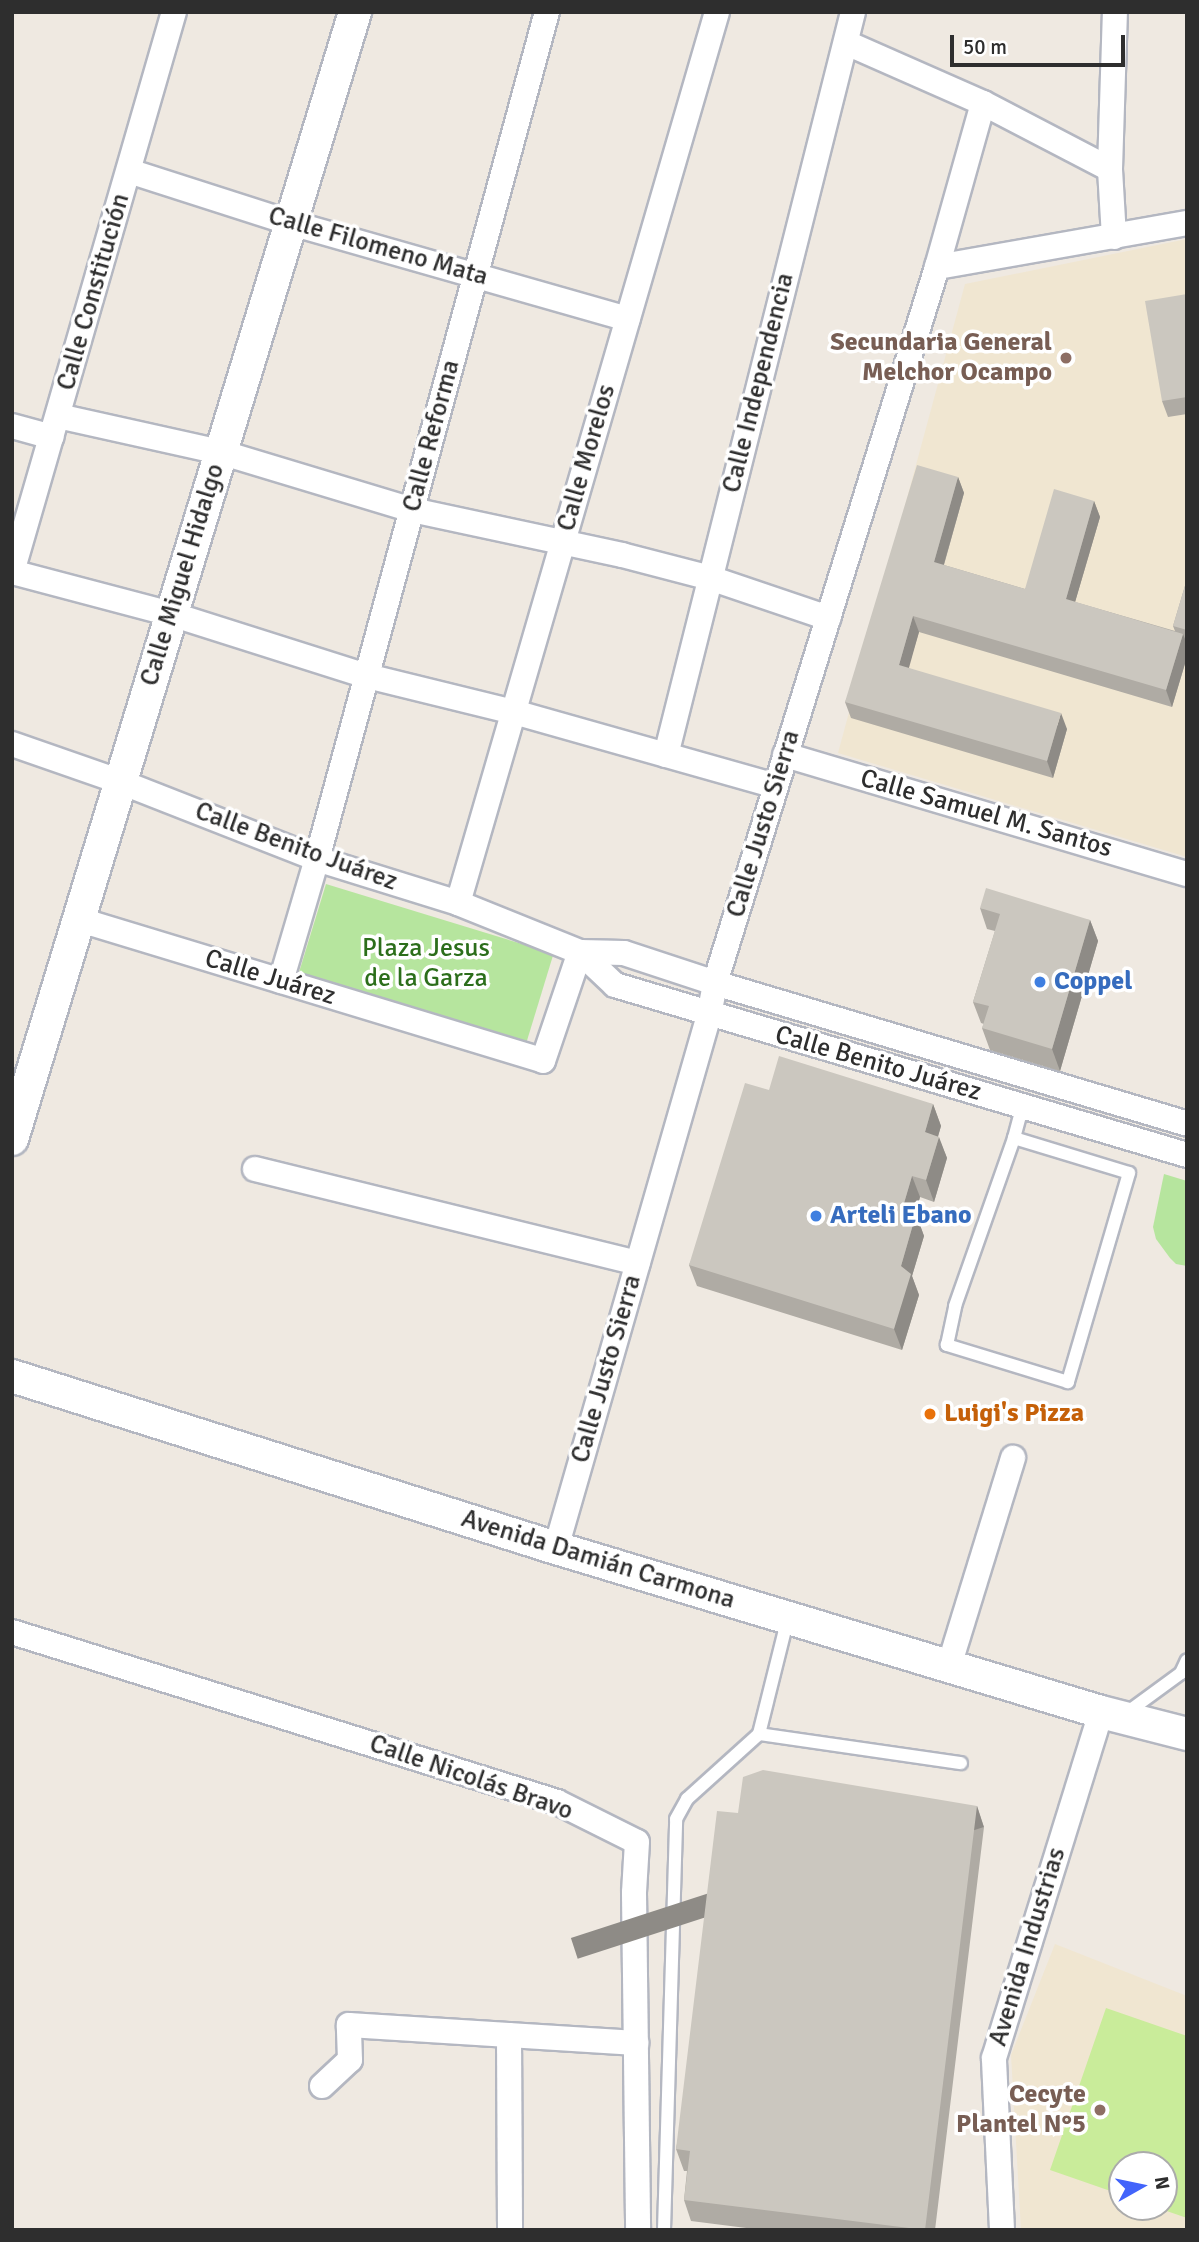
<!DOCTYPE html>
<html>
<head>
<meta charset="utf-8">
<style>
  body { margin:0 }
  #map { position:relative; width:1199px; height:2242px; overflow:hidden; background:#efe9e1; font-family:Signika,sans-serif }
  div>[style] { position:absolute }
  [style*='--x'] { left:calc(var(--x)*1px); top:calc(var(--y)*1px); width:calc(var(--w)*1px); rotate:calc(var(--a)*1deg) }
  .education>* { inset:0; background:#f0e6d1 }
  .green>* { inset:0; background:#b6e59e; transform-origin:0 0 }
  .pitch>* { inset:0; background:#c9ec9a }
  .roads { filter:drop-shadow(2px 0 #b4b7c1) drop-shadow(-2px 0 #b4b7c1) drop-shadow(0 2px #b4b7c1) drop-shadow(0 -2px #b4b7c1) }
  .service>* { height:12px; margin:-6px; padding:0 6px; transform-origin:6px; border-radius:6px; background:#fff }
  .minor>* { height:24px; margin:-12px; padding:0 12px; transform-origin:12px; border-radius:12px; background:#fff }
  .tertiary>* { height:32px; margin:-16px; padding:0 16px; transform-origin:16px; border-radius:16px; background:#fff }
  .wall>* { inset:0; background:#afaba4 }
  .shaded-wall>* { inset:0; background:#8e8b86; transform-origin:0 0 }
  .building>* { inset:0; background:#cbc7bf }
  .dots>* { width:19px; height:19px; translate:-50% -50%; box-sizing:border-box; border:4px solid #fff; border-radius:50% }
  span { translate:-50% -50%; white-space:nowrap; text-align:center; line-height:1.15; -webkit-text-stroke:7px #fff; paint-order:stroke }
  .street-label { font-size:26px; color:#2e2e2e }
  .education-label { font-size:26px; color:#785e54; font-weight:700 }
  .right { translate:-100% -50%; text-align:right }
  .park-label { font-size:26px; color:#2c6e1b }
  .shop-label { font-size:26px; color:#366cbe; font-weight:700 }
  .left { translate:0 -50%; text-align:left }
  .food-label { font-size:26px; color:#c56008; font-weight:700 }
  .frame { position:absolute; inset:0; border:14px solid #2e2e2e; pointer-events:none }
  .north { position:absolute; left:1108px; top:2151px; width:70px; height:70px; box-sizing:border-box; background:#fff; border:2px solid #ababab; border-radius:50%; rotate:81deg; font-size:19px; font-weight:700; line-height:28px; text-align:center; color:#2e2e2e }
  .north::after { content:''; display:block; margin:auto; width:24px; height:32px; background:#4264fb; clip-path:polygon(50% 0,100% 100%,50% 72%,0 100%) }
  .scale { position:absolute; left:950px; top:35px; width:175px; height:32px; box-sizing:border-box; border:4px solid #2e2e2e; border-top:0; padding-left:9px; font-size:21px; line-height:24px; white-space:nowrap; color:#2e2e2e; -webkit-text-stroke:5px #fff; paint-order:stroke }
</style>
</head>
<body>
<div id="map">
  <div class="education">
    <div style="clip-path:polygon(1187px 239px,1187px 857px,838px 753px,965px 284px)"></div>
    <div style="clip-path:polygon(evenodd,1055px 1944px,1187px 1996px,1187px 2230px,1021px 2230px,1011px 2055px,1055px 1944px,1122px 2165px,1164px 2165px,1164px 2207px,1122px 2207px,1122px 2165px)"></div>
  </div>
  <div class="green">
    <div style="left:326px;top:884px;width:238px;height:93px;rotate:17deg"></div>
    <div style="clip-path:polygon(1164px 1174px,1187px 1181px,1187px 1266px,1176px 1264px,1170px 1258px,1156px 1239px,1153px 1227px)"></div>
  </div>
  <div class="pitch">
    <div style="clip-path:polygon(1106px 2008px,1187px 2036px,1187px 2218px,1155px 2207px,1164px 2207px,1164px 2165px,1122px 2165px,1122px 2195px,1050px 2170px)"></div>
  </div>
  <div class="roads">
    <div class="service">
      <div style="--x:1014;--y:1138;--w:120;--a:16.9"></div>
      <div style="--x:1129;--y:1173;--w:218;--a:106.3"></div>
      <div style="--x:1068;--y:1382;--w:127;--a:-163"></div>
      <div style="--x:947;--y:1345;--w:40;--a:-78"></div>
      <div style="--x:955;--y:1306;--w:178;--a:-70.6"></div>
      <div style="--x:1014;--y:1138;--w:34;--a:-75"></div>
      <div style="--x:1125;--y:1714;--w:69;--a:-36.2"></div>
      <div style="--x:1181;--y:1673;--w:14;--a:-65"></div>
      <div style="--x:759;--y:1734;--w:204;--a:8.2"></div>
      <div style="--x:664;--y:2230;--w:411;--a:-88.3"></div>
      <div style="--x:676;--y:1819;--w:23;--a:-61"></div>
      <div style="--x:687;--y:1799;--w:97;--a:-42.1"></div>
      <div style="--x:759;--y:1734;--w:120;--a:-76"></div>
    </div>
    <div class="minor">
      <div style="--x:847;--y:43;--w:149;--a:23.8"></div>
      <div style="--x:983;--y:103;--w:143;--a:27.5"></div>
      <div style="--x:129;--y:171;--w:170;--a:17.8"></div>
      <div style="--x:291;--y:223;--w:350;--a:15.9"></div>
      <div style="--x:1114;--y:237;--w:68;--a:-93.4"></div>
      <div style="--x:1110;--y:169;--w:157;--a:-88.2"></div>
      <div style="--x:937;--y:267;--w:254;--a:-10"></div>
      <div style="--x:58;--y:416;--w:166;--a:12.5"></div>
      <div style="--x:220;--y:452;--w:201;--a:16.8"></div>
      <div style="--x:412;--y:510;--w:215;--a:12.1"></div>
      <div style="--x:622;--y:555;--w:91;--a:14.6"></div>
      <div style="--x:710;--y:578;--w:125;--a:18.7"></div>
      <div style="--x:12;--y:426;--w:41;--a:15.4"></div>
      <div style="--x:12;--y:572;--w:164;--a:14.8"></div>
      <div style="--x:171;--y:614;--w:206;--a:17.6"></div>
      <div style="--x:367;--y:676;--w:151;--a:13.8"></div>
      <div style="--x:514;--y:712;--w:272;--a:15.8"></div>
      <div style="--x:12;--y:572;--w:583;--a:-73.87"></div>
      <div style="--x:12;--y:744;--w:115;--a:19.2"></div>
      <div style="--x:121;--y:782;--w:211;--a:21.4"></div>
      <div style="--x:317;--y:859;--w:148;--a:17.3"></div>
      <div style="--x:458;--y:903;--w:131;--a:21.9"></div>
      <div style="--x:580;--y:952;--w:48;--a:43.3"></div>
      <div style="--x:615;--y:985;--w:597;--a:16.55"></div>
      <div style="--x:666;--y:755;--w:766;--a:-75.87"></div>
      <div style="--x:785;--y:755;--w:419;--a:16.5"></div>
      <div style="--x:458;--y:903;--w:928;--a:-73.79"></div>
      <div style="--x:77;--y:919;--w:487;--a:16.9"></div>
      <div style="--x:543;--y:1061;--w:115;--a:-71.3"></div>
      <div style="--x:580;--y:952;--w:44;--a:1.3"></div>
      <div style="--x:624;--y:953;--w:96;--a:18.2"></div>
      <div style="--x:715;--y:983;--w:493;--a:16.6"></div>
      <div style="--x:281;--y:981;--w:127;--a:-73.6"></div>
      <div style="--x:317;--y:859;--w:878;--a:-74.81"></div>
      <div style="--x:255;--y:1169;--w:394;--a:13.8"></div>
      <div style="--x:556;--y:1548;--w:555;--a:-73.98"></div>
      <div style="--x:709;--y:1015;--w:33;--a:-79"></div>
      <div style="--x:715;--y:983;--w:750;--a:-72.77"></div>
      <div style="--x:937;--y:267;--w:170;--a:-74.3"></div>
      <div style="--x:12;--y:1632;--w:571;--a:17.32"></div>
      <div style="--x:557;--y:1802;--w:89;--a:26.6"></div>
      <div style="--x:637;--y:1842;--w:51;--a:93.4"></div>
      <div style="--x:634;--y:1893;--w:337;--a:89.3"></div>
      <div style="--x:949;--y:1666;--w:218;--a:-72.9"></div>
      <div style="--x:509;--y:2035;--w:195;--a:89.7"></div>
      <div style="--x:322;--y:2086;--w:38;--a:-43"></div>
      <div style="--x:350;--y:2060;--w:35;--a:-92"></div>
      <div style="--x:349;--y:2025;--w:288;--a:3.6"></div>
      <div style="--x:1002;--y:2230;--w:172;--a:-92.7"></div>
      <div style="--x:994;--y:2058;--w:362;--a:-72.8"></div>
    </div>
    <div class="tertiary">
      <div style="--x:12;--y:1139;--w:1178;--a:-73.07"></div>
      <div style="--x:12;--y:1376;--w:571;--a:17.55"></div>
      <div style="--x:556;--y:1548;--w:569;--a:16.75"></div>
      <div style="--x:1101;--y:1712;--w:89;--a:14.3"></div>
    </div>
  </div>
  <div class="wall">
    <div style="clip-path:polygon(1187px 294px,1187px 414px,1168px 417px,1162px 401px)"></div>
    <div style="clip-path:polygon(958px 477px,964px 493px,944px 565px,1025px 589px,1094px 501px,1100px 517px,1075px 602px,1175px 631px,1173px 626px,1187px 579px,1187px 657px,1172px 707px,919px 632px,908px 668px,1067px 729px,1053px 778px,851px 718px,845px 702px)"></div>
    <div style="clip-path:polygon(980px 908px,1090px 920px,1098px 941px,1060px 1071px,990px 1050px,982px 1028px,984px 1024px,981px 1023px,973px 1002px,995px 931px,987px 929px)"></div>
    <div style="clip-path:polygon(769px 1090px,933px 1104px,941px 1126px,938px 1136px,947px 1158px,934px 1202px,920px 1197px,915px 1214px,916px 1214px,924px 1236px,912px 1276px,919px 1295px,902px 1350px,697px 1286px,689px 1265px)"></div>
    <div style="clip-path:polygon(977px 1806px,984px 1827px,935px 2230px,762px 2230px,691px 2221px,684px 2200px,687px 2171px,684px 2171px,676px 2149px,738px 1813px)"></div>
  </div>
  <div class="shaded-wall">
    <div style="clip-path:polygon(958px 477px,964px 493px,940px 578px,934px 562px)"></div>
    <div style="clip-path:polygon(1094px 501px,1100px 517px,1071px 616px,1066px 599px)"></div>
    <div style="clip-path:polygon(913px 616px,919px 632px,905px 682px,899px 665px)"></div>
    <div style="clip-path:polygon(1183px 634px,1187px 644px,1187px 657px,1172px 707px,1166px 690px)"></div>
    <div style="clip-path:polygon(1061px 713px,1067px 729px,1053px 778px,1047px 761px)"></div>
    <div style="clip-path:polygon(1090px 920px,1098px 941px,1060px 1071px,1052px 1049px)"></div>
    <div style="clip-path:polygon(933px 1104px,941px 1126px,933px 1154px,925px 1132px)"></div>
    <div style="clip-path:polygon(939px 1137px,947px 1158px,934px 1202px,926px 1180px)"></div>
    <div style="clip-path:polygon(912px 1176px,920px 1197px,910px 1231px,902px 1210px)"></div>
    <div style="clip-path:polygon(916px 1214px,924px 1236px,912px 1276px,919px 1295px,902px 1350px,894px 1329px,901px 1266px)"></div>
    <div style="left:977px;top:1806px;width:22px;height:427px;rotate:72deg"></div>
  </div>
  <div class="building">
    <div style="clip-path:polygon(1187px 294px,1187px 397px,1162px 401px,1145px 301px)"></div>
    <div style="clip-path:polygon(917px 465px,958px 477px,934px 562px,1025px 589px,1054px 489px,1094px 501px,1066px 599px,1183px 634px,1166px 690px,913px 616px,899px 665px,1061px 713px,1047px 761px,845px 702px)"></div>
    <div style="clip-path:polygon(1187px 579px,1187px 630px,1173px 626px)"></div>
    <div style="clip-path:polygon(986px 888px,1090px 920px,1052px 1049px,982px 1028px,989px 1006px,973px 1002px,1000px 914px,980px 908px)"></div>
    <div style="clip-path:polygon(779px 1056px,933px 1104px,925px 1132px,939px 1137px,926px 1180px,912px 1176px,902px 1210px,916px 1214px,901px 1266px,911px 1274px,894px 1329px,689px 1265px,745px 1083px,769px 1090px)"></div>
    <div style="clip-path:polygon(763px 1770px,977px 1806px,925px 2230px,684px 2200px,690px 2151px,676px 2149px,717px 1811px,738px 1813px,743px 1777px)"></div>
  </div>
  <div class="dots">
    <div style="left:1066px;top:358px;background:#8d6e63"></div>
    <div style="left:1040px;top:982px;background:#3f7fe0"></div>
    <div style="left:816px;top:1216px;background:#3f7fe0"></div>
    <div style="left:930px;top:1414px;background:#e8710a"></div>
    <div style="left:1100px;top:2110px;background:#8d6e63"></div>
  </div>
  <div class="street-label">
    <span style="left:378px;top:247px;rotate:16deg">Calle Filomeno Mata</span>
    <span style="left:94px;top:292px;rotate:-74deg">Calle Constitución</span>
    <span style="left:759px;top:383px;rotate:-76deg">Calle Independencia</span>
    <span style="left:432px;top:436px;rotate:-75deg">Calle Reforma</span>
    <span style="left:587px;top:458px;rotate:-74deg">Calle Morelos</span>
    <span style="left:183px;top:575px;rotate:-73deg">Calle Miguel Hidalgo</span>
    <span style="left:986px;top:814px;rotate:16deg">Calle Samuel M. Santos</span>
    <span style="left:764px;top:824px;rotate:-73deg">Calle Justo Sierra</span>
    <span style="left:296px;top:847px;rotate:20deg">Calle Benito Juárez</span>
    <span style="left:270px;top:978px;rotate:17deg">Calle Juárez</span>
    <span style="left:878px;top:1064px;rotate:16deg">Calle Benito Juárez</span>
    <span style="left:607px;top:1369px;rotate:-74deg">Calle Justo Sierra</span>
    <span style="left:598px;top:1560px;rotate:17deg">Avenida Damián Carmona</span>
    <span style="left:471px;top:1778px;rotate:19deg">Calle Nicolás Bravo</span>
    <span style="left:1028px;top:1947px;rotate:-73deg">Avenida Industrias</span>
  </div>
  <div class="education-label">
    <span class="right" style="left:1052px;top:358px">Secundaria General<br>Melchor Ocampo</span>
    <span class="right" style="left:1086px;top:2110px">Cecyte<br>Plantel N°5</span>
  </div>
  <div class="park-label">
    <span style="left:426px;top:964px">Plaza Jesus<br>de la Garza</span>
  </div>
  <div class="shop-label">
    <span class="left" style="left:1054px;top:982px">Coppel</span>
    <span class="left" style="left:830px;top:1216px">Arteli Ebano</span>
  </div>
  <div class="food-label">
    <span class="left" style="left:944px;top:1414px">Luigi's Pizza</span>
  </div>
  <div class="frame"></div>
  <div class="north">N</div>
  <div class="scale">50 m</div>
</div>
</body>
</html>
